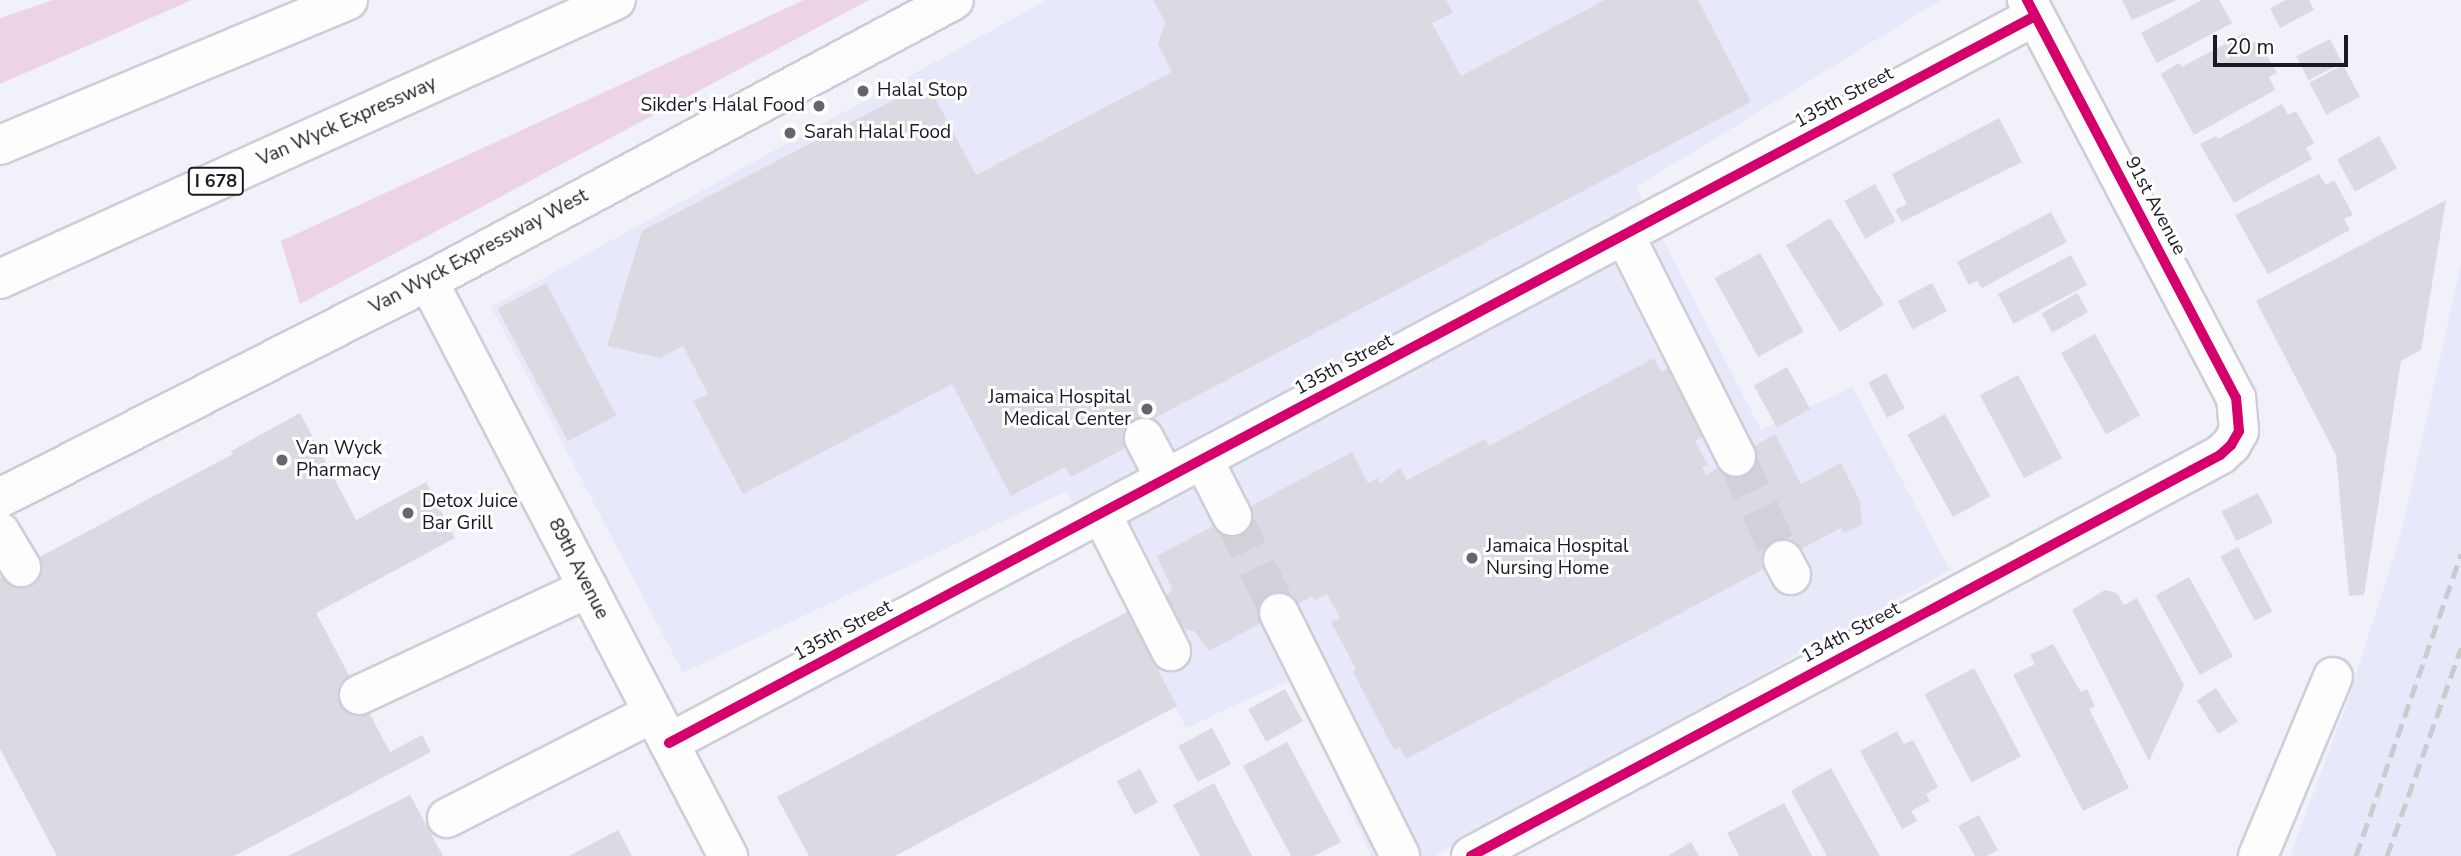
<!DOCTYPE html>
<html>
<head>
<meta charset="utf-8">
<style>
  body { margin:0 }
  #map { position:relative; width:2461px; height:856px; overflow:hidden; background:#f0f1f9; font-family:"Nunito Sans",sans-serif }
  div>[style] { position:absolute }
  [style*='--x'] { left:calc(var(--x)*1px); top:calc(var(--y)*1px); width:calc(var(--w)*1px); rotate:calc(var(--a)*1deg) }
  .built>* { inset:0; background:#e7e9fb }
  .green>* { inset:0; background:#edd4e4 }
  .building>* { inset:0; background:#dcd9e2; transform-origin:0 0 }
  .minor-tunnel>* { height:38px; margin-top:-19px; transform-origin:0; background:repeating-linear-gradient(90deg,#d0d1d9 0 38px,transparent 0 57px) }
  .roads { filter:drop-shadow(2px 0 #cdced7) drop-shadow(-2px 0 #cdced7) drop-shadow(0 2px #cdced7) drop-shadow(0 -2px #cdced7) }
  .minor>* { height:38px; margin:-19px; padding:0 19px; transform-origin:19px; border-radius:19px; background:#fdfdfe }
  .major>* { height:38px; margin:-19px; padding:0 19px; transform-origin:19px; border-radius:19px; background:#fdfdfe }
  .highway>* { height:38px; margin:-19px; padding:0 19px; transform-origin:19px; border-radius:19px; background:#fdfdfe }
  .rail>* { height:5px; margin-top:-2.5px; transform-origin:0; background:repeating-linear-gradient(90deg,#cbcbcd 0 14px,transparent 0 21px) }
  .cycleway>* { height:10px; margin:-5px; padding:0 5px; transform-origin:5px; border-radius:5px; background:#d6006c }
  .dots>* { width:19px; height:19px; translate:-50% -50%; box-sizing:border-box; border:4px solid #fff; border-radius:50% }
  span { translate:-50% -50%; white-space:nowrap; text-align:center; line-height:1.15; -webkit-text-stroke:6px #fff; paint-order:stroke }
  .shield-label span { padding:2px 5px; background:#fff; border:2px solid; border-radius:5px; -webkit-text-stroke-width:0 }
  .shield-label { font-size:18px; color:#191a23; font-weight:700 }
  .poi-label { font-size:19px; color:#191a23 }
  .left { translate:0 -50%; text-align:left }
  .right { translate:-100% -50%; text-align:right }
  .street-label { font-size:19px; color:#191a23 }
  .scale { position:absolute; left:2213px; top:35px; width:135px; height:32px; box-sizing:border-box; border:4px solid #191a23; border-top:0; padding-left:9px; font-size:21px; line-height:24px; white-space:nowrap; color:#191a23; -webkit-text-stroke:5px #fff; paint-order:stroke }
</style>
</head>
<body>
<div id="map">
  <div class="built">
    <div style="clip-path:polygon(1047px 0,1941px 0,1636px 187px,1761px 430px,1852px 387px,1950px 570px,1434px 856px,1371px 856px,1293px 679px,1186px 728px,1067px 491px,683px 673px,491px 307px)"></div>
    <div style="clip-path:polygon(2461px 264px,2461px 856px,2290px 856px,2346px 706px,2401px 534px)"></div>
  </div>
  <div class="green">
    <div style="clip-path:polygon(53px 0,192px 0,0 84px,0 18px)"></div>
    <div style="clip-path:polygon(804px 0,869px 0,300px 304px,281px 241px)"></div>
  </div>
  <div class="building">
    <div style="clip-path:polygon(1153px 0,1446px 0,1453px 13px,1432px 23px,1461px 76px,1605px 0,1698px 0,1751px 102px,1155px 418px,1161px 429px,1071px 477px,1065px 467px,1011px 496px,952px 384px,743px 494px,693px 401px,708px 394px,683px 346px,660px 358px,607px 346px,642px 231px,911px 91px,934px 96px,976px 175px,1172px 72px,1158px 44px,1165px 22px)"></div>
    <div style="clip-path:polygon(2122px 0,2177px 0,2132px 20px)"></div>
    <div style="clip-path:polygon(2202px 0,2219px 0,2232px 23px,2157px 63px,2141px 33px)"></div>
    <div style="clip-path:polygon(2286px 0,2309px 0,2314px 10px,2280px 28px,2270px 8px)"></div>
    <div style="clip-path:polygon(2245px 33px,2251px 44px,2258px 40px,2277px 73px,2269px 77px,2275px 90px,2194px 135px,2161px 74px,2179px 63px,2182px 67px)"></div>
    <div style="left:2330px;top:39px;width:27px;height:38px;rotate:63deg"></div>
    <div style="left:2343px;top:65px;width:36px;height:38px;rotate:62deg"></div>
    <div style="clip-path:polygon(2282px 104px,2288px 115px,2296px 111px,2314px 143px,2306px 148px,2312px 159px,2234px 203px,2200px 144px,2216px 136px,2218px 139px)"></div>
    <div style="clip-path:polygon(1999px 118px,2022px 162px,1902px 222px,1895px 210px,1907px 204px,1892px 174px)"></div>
    <div style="left:2379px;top:136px;width:37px;height:48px;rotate:61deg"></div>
    <div style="clip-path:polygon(2319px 174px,2326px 185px,2334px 180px,2343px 196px,2353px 215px,2344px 219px,2350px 230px,2268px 274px,2235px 215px)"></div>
    <div style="left:1875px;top:184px;width:43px;height:35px;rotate:61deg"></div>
    <div style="clip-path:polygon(2446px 200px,2421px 350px,2401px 361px,2364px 595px,2349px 596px,2336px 455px,2256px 301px)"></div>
    <div style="clip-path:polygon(2051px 212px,2067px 242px,1982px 288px,1977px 281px,1969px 285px,1957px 262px)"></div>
    <div style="left:1830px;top:218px;width:102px;height:52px;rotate:58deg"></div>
    <div style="left:1760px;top:253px;width:90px;height:52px;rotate:61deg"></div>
    <div style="left:2071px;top:255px;width:34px;height:83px;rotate:62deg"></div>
    <div style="left:546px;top:283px;width:150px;height:55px;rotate:62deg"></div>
    <div style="left:1932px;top:283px;width:32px;height:39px;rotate:62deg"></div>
    <div style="left:2077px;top:293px;width:22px;height:41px;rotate:60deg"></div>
    <div style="left:2095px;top:334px;width:93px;height:39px;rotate:61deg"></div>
    <div style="clip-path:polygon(1654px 358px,1661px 372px,1668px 368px,1704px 436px,1695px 441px,1708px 465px,1702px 467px,1706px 475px,1775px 434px,1801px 484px,1841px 463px,1860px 501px,1862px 525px,1844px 533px,1841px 528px,1406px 759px,1400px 747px,1394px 750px,1353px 672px,1356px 669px,1331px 622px,1340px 618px,1327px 594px,1314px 601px,1312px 596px,1209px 651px,1194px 631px,1183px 629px,1166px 597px,1172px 589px,1157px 556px,1352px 452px,1368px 483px,1378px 478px,1380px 483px,1400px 468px,1407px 480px,1485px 439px,1489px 446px)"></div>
    <div style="left:1787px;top:367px;width:48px;height:38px;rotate:61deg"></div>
    <div style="left:1886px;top:373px;width:40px;height:20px;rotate:62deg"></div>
    <div style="left:2018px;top:375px;width:94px;height:43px;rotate:62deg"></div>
    <div style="clip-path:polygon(300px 413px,356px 520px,426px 482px,455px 538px,316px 613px,390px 752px,422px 735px,431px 752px,234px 856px,57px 856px,0 749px,0 578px,233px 454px,231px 451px)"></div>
    <div style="left:1945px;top:414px;width:94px;height:43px;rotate:61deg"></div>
    <div style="left:2258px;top:493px;width:33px;height:41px;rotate:63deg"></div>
    <div style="left:2238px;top:547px;width:73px;height:20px;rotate:62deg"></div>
    <div style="left:2189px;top:577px;width:91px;height:38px;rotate:61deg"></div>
    <div style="clip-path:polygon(2105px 590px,2117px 593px,2124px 605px,2137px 598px,2184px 685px,2149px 761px,2072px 610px)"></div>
    <div style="clip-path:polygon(1127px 612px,1177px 706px,895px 856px,809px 856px,777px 797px)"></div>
    <div style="clip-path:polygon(2053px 644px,2081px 692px,2087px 689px,2095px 706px,2089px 709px,2129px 788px,2083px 811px,2013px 675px,2035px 664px,2030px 655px)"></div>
    <div style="left:1974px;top:668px;width:100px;height:56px;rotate:62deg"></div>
    <div style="left:2216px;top:688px;width:40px;height:23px;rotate:57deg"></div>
    <div style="left:1285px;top:689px;width:37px;height:42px;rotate:61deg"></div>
    <div style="left:1212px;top:728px;width:41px;height:38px;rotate:62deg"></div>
    <div style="clip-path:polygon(1897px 731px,1904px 744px,1913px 740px,1938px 787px,1926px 794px,1930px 801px,1911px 811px,1917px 821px,1902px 829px,1860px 751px)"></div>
    <div style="clip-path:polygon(1287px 742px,1341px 842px,1314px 856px,1291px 856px,1243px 766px)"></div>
    <div style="clip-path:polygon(1831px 768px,1857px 815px,1880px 856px,1827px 856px,1791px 791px)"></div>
    <div style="left:1140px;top:769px;width:38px;height:26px;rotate:62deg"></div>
    <div style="clip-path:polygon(1214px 783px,1252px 856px,1200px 856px,1173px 805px)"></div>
    <div style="clip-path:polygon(410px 795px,443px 856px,288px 856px)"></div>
    <div style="clip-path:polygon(1784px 803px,1812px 856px,1739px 856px,1727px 833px)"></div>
    <div style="clip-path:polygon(1979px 815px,1998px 850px,1987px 856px,1975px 856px,1958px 826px)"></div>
    <div style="clip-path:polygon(618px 830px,632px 856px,569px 856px)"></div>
    <div style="clip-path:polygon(1691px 842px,1699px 856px,1668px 856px)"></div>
  </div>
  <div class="minor-tunnel">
    <div style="--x:1736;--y:457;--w:113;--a:65.5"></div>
    <div style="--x:1232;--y:516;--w:108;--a:64.1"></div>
  </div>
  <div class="roads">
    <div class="minor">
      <div style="--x:1625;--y:236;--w:247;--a:63.3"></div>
      <div style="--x:428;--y:281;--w:649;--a:62.45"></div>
      <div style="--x:1144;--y:438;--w:45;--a:62.3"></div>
      <div style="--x:1203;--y:459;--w:64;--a:63"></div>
      <div style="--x:1101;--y:513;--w:155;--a:63.1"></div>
      <div style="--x:0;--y:532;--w:41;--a:59"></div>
      <div style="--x:1783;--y:560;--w:17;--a:62"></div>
      <div style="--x:1279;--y:613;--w:271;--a:63.5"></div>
      <div style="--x:359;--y:695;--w:253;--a:-25"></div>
      <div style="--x:669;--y:743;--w:1547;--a:-28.02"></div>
      <div style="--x:447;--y:818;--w:231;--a:-27"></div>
      <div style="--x:1471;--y:856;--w:850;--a:-28.16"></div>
      <div style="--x:2220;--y:455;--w:15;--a:-42"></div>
      <div style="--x:2231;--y:445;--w:16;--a:-60"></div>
      <div style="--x:2239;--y:431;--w:33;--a:-95"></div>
      <div style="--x:2236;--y:398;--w:450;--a:-117.7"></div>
      <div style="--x:2258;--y:856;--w:194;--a:-67.3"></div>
    </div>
    <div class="major">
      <div style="--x:0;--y:498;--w:480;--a:-26.9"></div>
      <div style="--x:428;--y:281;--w:596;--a:-28.11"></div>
    </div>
    <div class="highway">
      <div style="--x:0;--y:145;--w:377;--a:-22.6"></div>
      <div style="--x:0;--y:279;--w:676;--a:-24.37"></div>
    </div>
  </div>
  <div class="rail">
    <div style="--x:2356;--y:856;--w:320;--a:-70.8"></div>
    <div style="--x:2387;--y:856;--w:221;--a:-70.4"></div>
  </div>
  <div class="cycleway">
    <div style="--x:669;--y:743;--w:1547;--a:-28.02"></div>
    <div style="--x:1471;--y:856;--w:850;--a:-28.16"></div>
    <div style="--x:2220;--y:455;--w:15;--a:-42"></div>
    <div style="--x:2231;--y:445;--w:16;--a:-60"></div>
    <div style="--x:2239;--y:431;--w:33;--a:-95"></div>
    <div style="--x:2236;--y:398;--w:450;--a:-117.7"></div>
  </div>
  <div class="dots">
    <div style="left:863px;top:91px;background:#64656e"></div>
    <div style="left:819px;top:106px;background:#64656e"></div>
    <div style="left:790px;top:133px;background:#64656e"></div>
    <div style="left:1147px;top:409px;background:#64656e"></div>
    <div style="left:282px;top:460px;background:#64656e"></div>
    <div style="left:408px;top:513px;background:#64656e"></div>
    <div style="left:1472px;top:558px;background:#64656e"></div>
  </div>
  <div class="shield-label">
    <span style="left:216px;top:181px">I 678</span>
  </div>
  <div class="poi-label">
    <span class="left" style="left:877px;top:91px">Halal Stop</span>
    <span class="right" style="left:805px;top:106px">Sikder's Halal Food</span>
    <span class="left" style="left:804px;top:133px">Sarah Halal Food</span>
    <span class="right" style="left:1131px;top:409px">Jamaica Hospital<br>Medical Center</span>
    <span class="left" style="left:296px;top:460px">Van Wyck<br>Pharmacy</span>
    <span class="left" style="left:422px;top:513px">Detox Juice<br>Bar Grill</span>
    <span class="left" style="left:1486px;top:558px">Jamaica Hospital<br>Nursing Home</span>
  </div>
  <div class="street-label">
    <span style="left:1844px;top:98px;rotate:-28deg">135th Street</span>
    <span style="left:347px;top:122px;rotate:-24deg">Van Wyck Expressway</span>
    <span style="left:2155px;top:206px;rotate:62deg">91st Avenue</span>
    <span style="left:479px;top:252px;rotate:-28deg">Van Wyck Expressway West</span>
    <span style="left:1344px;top:365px;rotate:-28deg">135th Street</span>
    <span style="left:578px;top:569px;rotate:63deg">89th Avenue</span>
    <span style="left:843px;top:631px;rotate:-28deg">135th Street</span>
    <span style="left:1851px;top:633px;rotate:-28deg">134th Street</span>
  </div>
  <div class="scale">20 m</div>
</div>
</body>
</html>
